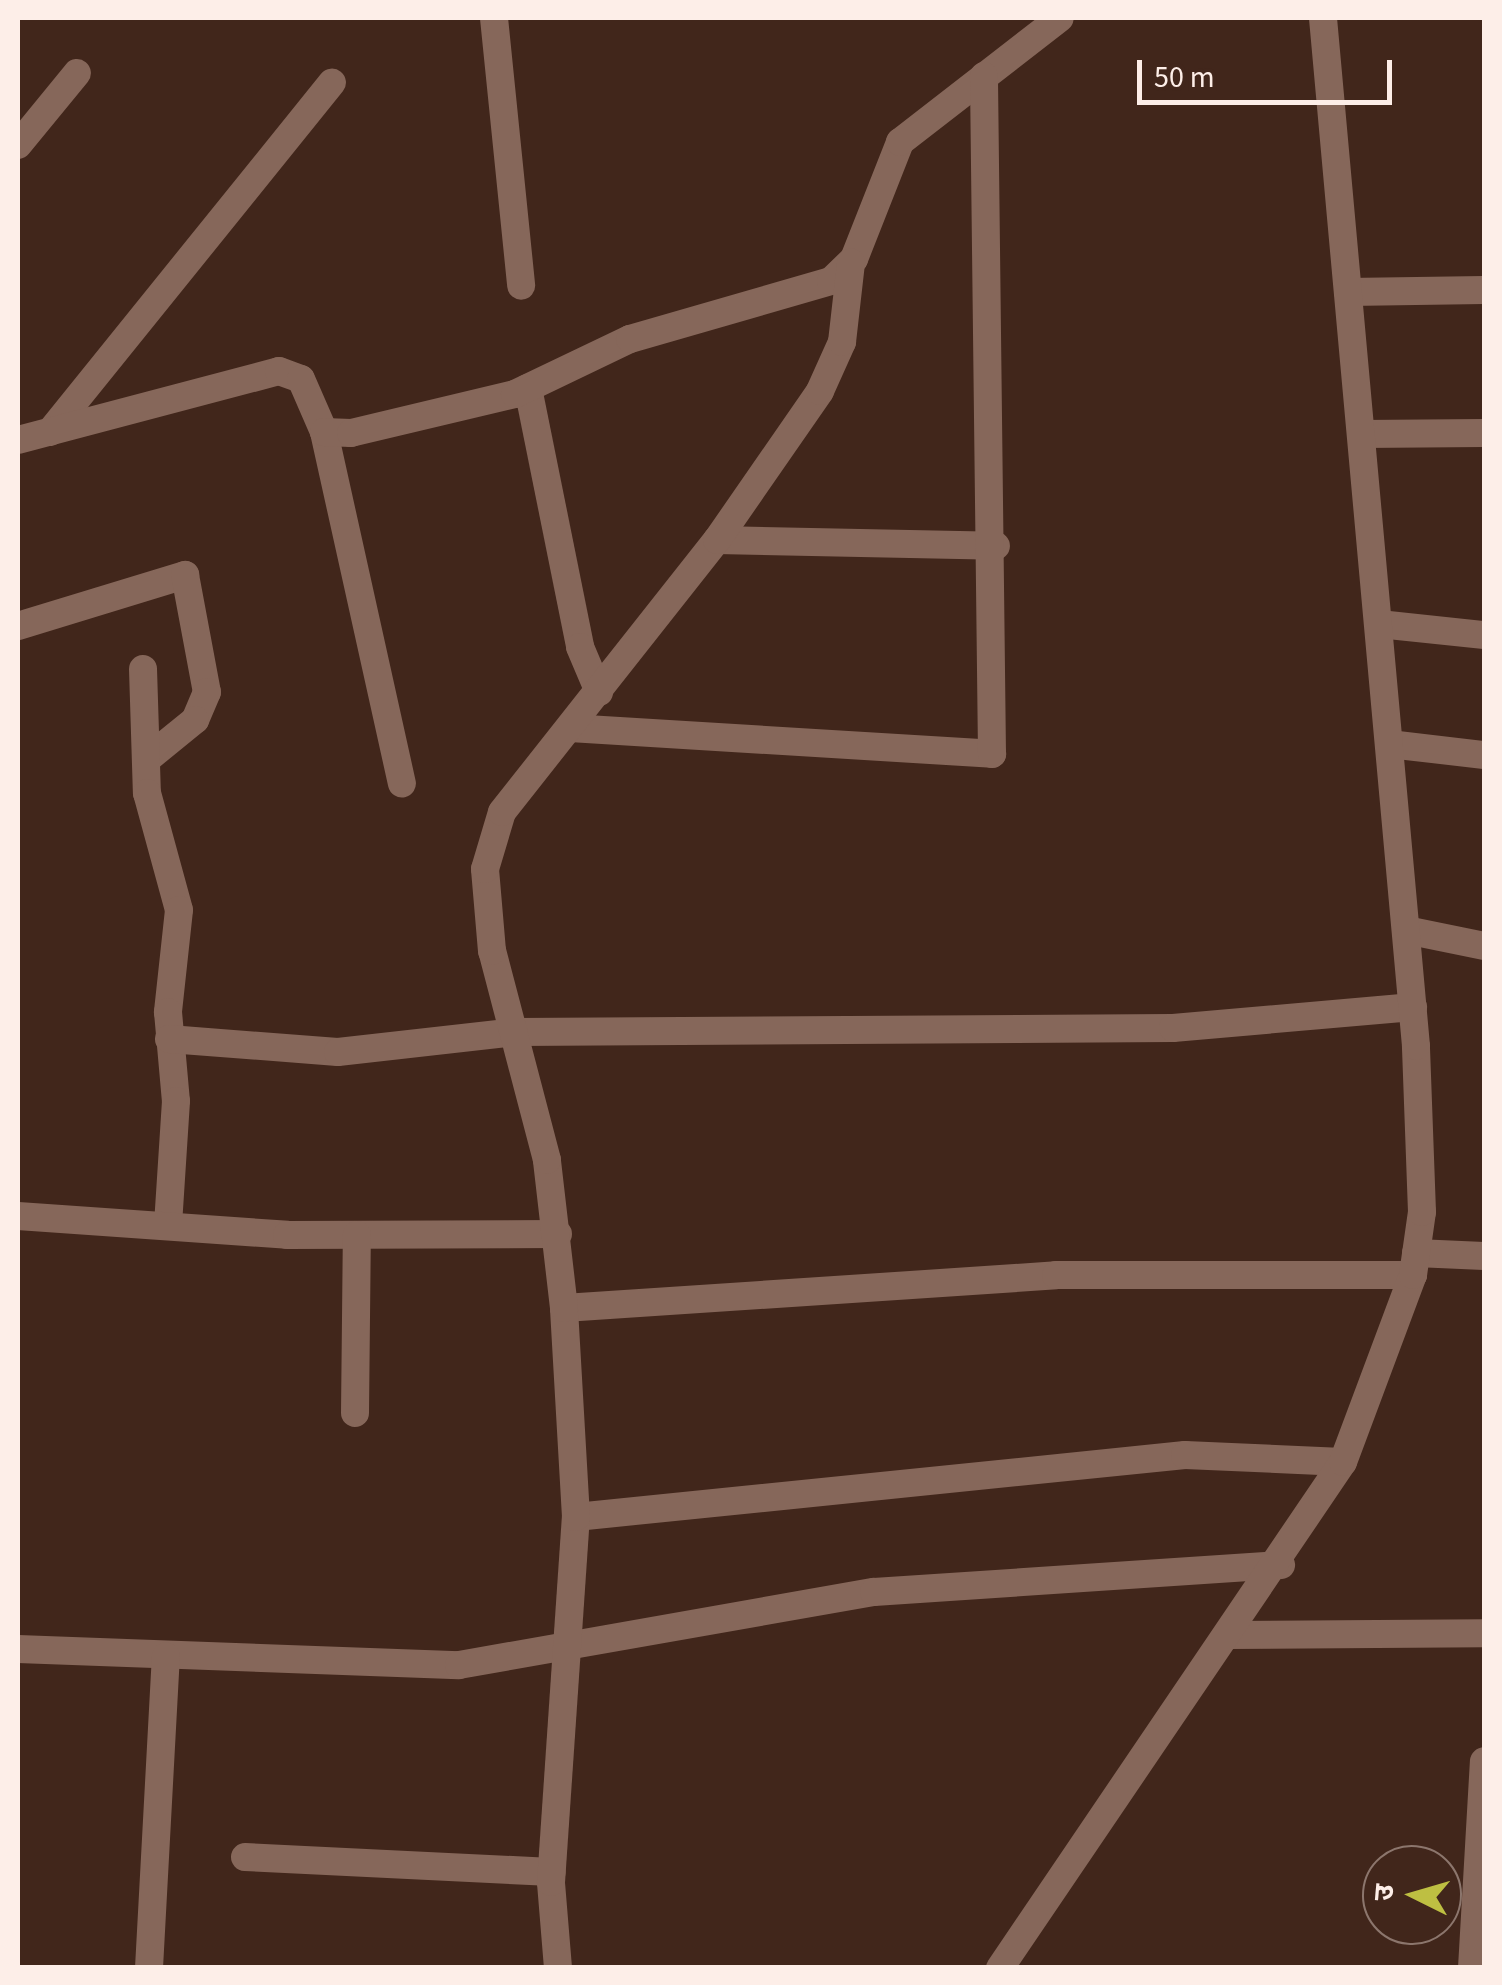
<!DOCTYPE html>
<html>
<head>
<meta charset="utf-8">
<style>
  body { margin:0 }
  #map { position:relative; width:1502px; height:1985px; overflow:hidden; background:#41261b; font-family:"Source Sans 3","Noto Sans Devanagari",sans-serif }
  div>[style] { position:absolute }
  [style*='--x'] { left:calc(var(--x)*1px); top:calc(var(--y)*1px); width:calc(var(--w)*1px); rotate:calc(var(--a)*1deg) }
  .minor>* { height:28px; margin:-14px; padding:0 14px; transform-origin:14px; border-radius:14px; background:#86675a }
  .tertiary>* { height:28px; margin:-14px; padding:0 14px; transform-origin:14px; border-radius:14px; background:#86675a }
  span { translate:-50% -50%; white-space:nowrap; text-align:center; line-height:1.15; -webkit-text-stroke:8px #41261b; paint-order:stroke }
  .frame { position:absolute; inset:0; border:20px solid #fdeee8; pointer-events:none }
  .north { position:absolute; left:1362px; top:1845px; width:100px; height:100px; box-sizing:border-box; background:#41261b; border:2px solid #8c766d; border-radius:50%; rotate:275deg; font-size:28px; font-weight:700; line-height:40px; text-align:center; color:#fdeee8 }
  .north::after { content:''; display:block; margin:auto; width:35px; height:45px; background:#bebf42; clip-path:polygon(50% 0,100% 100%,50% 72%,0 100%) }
  .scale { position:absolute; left:1137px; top:60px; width:255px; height:45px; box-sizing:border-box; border:5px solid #fdeee8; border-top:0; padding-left:12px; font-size:30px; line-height:35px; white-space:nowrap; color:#fdeee8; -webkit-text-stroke:8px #41261b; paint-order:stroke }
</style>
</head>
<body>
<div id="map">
  <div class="minor">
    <div style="--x:494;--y:18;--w:269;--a:84.2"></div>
    <div style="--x:18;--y:145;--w:93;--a:-50.7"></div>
    <div style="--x:1348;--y:292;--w:136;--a:-0.8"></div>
    <div style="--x:528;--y:388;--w:264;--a:78.6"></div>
    <div style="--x:580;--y:647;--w:49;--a:67.1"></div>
    <div style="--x:50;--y:432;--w:449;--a:-51.1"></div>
    <div style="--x:324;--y:432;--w:360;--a:77.5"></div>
    <div style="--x:1362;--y:434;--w:122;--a:-0.5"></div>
    <div style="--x:18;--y:440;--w:270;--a:-14.8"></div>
    <div style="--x:279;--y:371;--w:23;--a:20"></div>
    <div style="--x:301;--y:379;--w:58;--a:66.5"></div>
    <div style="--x:324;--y:432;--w:27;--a:2"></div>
    <div style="--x:351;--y:433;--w:169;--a:-13.4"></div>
    <div style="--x:515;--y:394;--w:127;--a:-25.6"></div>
    <div style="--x:630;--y:339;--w:209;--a:-16.1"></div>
    <div style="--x:831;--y:281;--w:32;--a:-44"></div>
    <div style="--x:854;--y:259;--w:126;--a:-68.5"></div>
    <div style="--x:900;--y:142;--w:202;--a:-37.8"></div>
    <div style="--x:717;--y:540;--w:279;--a:1.2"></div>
    <div style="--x:1379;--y:624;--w:106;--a:6"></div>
    <div style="--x:18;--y:626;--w:175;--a:-17"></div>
    <div style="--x:185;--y:575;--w:119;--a:79.4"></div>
    <div style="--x:207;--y:692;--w:30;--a:113"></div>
    <div style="--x:195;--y:720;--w:62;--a:140.9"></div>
    <div style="--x:143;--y:669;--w:124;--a:88.2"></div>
    <div style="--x:147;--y:793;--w:121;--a:74.7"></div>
    <div style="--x:179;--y:910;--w:103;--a:96.2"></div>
    <div style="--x:168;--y:1012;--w:89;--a:84.9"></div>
    <div style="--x:176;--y:1101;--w:125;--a:93.7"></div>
    <div style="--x:570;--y:728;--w:423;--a:3.5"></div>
    <div style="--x:992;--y:754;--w:678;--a:-90.68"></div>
    <div style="--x:1389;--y:744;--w:96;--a:6.6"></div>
    <div style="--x:1406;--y:930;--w:80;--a:11.6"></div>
    <div style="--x:169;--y:1039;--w:169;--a:4.4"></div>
    <div style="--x:338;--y:1052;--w:179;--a:-6.4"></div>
    <div style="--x:516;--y:1032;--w:657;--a:-0.35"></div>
    <div style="--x:1173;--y:1028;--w:241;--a:-5"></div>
    <div style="--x:18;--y:1216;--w:270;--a:4"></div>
    <div style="--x:287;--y:1235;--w:271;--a:-0.2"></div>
    <div style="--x:1416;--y:1253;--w:68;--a:2.5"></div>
    <div style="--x:564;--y:1308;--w:493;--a:-3.8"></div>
    <div style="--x:1056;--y:1275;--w:357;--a:0"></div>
    <div style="--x:355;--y:1413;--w:178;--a:-89.4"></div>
    <div style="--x:576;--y:1517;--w:612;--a:-5.81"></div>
    <div style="--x:1185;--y:1455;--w:158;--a:2.5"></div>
    <div style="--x:1228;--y:1635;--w:256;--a:-0.4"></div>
    <div style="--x:18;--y:1649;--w:441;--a:2.1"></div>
    <div style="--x:459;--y:1665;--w:421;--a:-10"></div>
    <div style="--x:874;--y:1592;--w:408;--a:-3.8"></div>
    <div style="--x:245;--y:1857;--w:307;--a:2.8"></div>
    <div style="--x:149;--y:1968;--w:312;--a:-86.9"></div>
    <div style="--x:558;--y:1968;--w:86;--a:-94.7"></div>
    <div style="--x:551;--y:1882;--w:366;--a:-86.1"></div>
    <div style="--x:576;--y:1517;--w:209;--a:-93.3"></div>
    <div style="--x:564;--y:1308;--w:149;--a:-96.6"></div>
    <div style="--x:547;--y:1160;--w:216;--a:-104.7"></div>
    <div style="--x:492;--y:951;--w:82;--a:-94.9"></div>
    <div style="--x:485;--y:869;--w:59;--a:-73.4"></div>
    <div style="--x:502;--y:812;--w:347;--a:-51.7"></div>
    <div style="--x:717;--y:540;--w:181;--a:-55.3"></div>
    <div style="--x:820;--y:391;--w:54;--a:-65.8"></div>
    <div style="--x:842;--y:342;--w:80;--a:-83.5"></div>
    <div style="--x:1472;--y:1968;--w:207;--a:-86.7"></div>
  </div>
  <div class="tertiary">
    <div style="--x:1000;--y:1968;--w:611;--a:-55.87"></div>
    <div style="--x:1343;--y:1462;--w:200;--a:-69.5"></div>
    <div style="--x:1413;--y:1275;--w:64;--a:-81.9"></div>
    <div style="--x:1422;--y:1212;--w:166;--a:-92.1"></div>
    <div style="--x:1416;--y:1046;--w:1032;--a:-95.17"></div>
  </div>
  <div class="frame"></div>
  <div class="north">उ</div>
  <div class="scale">50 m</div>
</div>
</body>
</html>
